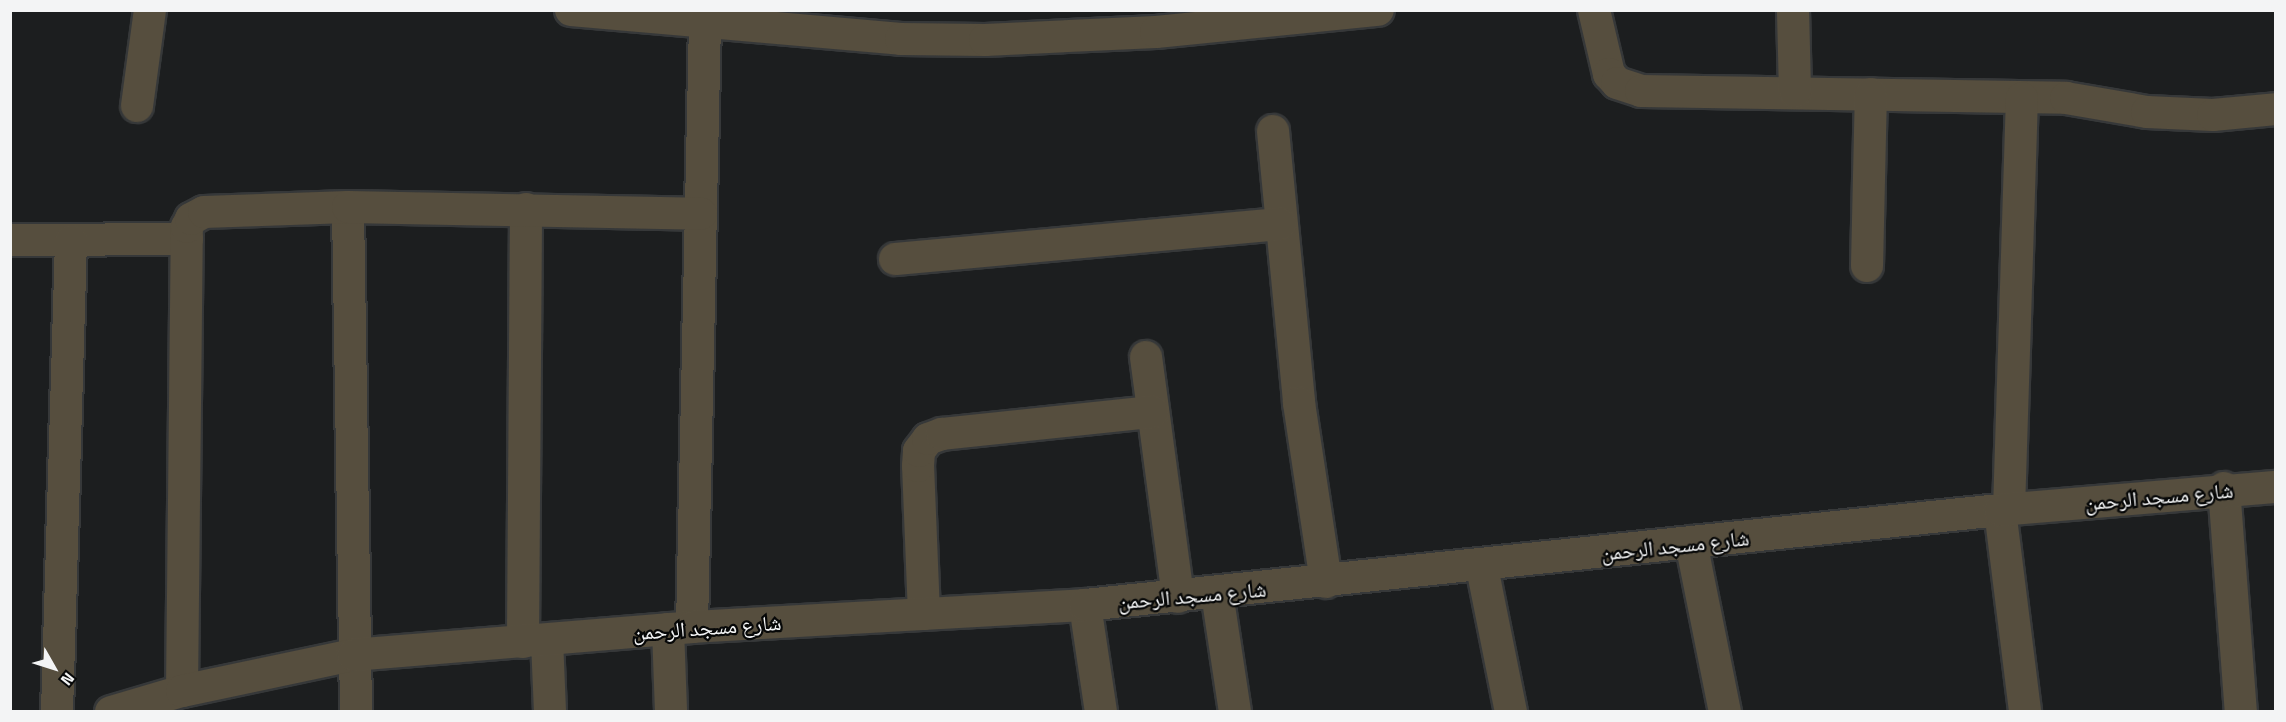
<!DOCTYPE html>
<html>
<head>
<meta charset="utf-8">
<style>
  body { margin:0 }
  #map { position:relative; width:2286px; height:722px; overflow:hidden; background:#1c1e1f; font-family:"Titillium Web","Noto Naskh Arabic",sans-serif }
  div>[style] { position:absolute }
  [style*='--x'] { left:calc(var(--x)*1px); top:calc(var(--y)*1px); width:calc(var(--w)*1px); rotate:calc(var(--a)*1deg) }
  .roads { filter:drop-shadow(2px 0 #363839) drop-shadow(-2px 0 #363839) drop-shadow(0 2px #363839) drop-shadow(0 -2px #363839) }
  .street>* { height:32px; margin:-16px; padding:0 16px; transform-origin:16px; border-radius:16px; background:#564e3e }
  span { translate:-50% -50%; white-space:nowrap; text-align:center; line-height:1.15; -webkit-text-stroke:4.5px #070808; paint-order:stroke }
  .street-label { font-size:21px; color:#f3f4f5 }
  .frame { position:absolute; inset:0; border:12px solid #f3f4f5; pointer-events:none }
  .north { position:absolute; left:24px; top:638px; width:60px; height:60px; -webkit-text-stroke:4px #070808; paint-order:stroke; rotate:129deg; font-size:16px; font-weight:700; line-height:24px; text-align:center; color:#f3f4f5 }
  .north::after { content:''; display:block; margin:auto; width:21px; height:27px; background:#f3f4f5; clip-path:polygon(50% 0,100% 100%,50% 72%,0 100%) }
</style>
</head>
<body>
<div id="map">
  <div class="roads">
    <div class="street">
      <div style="--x:571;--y:10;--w:331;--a:5"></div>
      <div style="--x:901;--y:39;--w:84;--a:0.7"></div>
      <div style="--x:985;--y:40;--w:171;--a:-2.7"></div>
      <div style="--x:1156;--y:32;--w:223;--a:-5.7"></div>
      <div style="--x:1594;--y:10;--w:66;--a:76.8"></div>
      <div style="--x:1609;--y:74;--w:12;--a:48"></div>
      <div style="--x:1617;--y:83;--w:25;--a:18"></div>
      <div style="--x:1641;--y:91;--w:425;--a:0.9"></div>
      <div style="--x:2066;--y:98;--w:82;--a:9.8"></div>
      <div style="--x:2147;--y:112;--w:66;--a:2.6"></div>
      <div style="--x:2213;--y:115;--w:63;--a:-5.4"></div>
      <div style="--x:1793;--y:10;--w:82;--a:88.6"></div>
      <div style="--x:137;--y:106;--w:97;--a:-82.3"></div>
      <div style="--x:1273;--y:131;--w:273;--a:84.5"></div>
      <div style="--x:1299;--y:403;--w:181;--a:81.4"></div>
      <div style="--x:348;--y:207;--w:505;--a:89.09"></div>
      <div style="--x:10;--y:240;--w:177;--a:-0.3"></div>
      <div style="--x:895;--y:259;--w:387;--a:-5.2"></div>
      <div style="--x:1867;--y:266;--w:172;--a:-88.7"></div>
      <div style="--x:1146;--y:357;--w:242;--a:82.4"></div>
      <div style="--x:2224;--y:488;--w:225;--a:85.7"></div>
      <div style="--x:2000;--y:510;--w:204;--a:82.9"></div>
      <div style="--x:2009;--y:510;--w:412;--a:-88.2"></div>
      <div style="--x:1691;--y:542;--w:173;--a:78.7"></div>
      <div style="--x:1482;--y:567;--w:148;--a:78.7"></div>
      <div style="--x:1217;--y:593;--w:120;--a:81.4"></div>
      <div style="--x:1085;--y:605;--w:108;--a:81.5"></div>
      <div style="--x:924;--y:614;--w:148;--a:-92.3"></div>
      <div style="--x:918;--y:466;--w:15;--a:-86"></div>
      <div style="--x:919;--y:451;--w:15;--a:-53"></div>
      <div style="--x:928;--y:439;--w:15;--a:-20"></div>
      <div style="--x:942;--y:434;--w:212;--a:-6"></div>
      <div style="--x:692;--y:627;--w:605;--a:-88.77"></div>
      <div style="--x:668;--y:629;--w:83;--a:87.9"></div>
      <div style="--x:547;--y:640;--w:72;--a:87.6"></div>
      <div style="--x:523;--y:642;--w:433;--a:-89.6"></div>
      <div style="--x:182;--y:691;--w:464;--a:-89.4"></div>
      <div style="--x:187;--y:227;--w:9;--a:-63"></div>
      <div style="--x:191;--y:219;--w:15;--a:-28"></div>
      <div style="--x:204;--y:212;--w:144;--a:-2"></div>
      <div style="--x:348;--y:207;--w:353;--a:1.1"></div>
      <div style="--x:57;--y:712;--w:471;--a:-88.3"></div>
      <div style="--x:111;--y:712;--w:74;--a:-16.5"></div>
      <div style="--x:182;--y:691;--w:175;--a:-11.9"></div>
      <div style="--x:353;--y:655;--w:340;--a:-4.7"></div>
      <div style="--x:692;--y:627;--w:394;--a:-3.2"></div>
      <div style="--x:1085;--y:605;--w:920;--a:-5.93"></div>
      <div style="--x:2000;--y:510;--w:277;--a:-4.8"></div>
    </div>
  </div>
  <div class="street-label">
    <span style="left:2159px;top:496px;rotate:-5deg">شارع مسجد الرحمن</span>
    <span style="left:1675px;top:545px;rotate:-6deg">شارع مسجد الرحمن</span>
    <span style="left:1192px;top:595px;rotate:-5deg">شارع مسجد الرحمن</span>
    <span style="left:707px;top:627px;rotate:-4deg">شارع مسجد الرحمن</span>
  </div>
  <div class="frame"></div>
  <div class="north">N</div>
</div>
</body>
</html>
